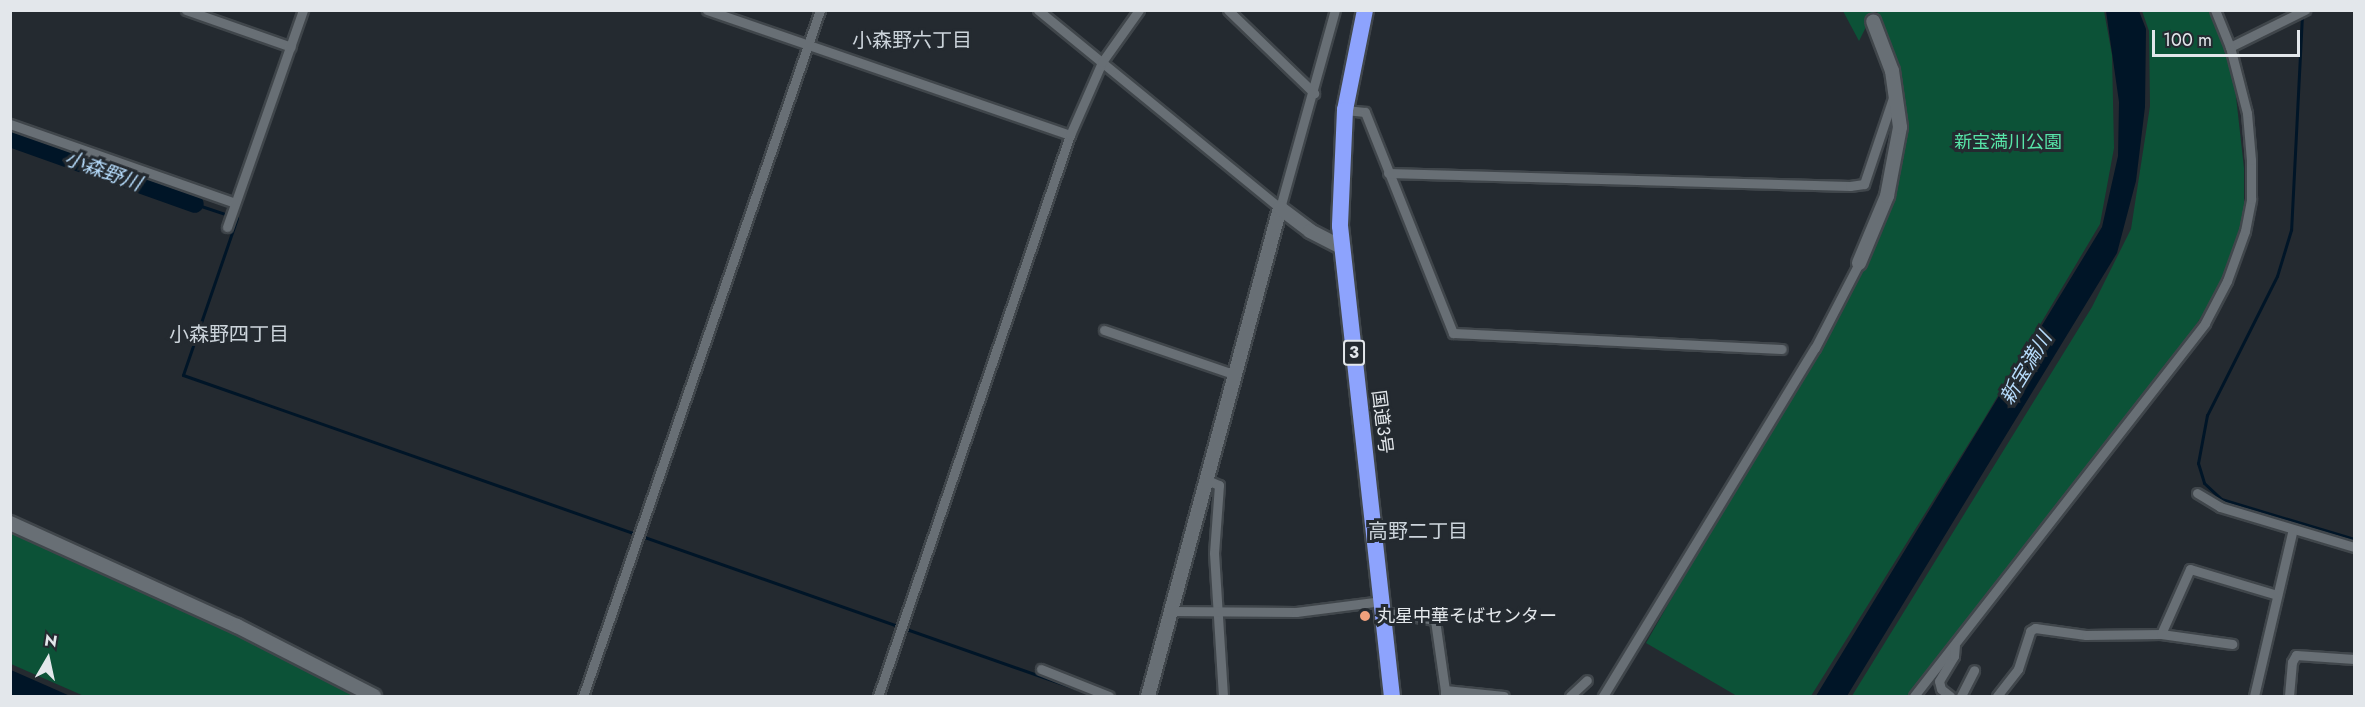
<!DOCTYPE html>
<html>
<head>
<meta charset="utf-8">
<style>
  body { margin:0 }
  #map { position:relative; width:2365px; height:707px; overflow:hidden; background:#242a30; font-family:Jost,"Noto Sans JP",sans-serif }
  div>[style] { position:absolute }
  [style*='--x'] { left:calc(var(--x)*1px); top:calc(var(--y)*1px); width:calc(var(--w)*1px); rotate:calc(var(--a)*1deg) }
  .green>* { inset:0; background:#0c5237 }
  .water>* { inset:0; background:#001527 }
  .stream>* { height:3px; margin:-1.5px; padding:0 1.5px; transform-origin:1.5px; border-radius:1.5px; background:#001527 }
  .river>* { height:18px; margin:-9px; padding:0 9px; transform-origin:9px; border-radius:9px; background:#001527 }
  .roads { filter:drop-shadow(2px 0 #40464b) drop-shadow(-2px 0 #40464b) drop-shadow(0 2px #40464b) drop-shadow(0 -2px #40464b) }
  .street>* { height:9px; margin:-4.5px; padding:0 4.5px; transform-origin:4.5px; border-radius:4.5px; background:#686f75 }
  .secondary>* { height:14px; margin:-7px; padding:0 7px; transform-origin:7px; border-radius:7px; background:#686f75 }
  .highway>* { height:16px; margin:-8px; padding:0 8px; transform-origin:8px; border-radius:8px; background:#8da3fd }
  .dots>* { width:16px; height:16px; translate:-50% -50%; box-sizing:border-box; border:3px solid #242a30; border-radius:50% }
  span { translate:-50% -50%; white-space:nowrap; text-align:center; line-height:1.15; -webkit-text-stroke:6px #242a30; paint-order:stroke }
  .shield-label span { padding:2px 4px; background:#242a30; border:2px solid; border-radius:4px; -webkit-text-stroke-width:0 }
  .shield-label { font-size:16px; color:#e3e7eb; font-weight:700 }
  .park-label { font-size:18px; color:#57e5a8 }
  .street-label { font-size:18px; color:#e3e7eb }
  .poi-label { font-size:18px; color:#e3e7eb }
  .left { translate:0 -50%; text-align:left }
  .neighbourhood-label { font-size:20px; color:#ccd4db }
  .water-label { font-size:20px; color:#b6dcfc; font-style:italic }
  .frame { position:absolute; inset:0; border:12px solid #e3e7eb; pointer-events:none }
  .north { position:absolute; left:18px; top:629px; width:60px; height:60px; -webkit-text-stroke:4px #242a30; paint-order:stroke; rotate:9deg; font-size:16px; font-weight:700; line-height:24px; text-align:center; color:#e3e7eb }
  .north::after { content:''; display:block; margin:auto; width:21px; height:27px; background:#e3e7eb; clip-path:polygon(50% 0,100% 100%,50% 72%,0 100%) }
  .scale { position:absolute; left:2152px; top:30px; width:148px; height:27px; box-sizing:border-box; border:3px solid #e3e7eb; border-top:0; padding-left:8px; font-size:18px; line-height:21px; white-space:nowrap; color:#e3e7eb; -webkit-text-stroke:4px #242a30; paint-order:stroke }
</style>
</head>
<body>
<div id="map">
  <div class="green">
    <div style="clip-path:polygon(1843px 11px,1874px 11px,1859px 41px)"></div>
    <div style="clip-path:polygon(1877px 11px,2104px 11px,2112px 55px,2114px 148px,2100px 224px,1984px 419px,1811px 696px,1737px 696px,1646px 643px,1862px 265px,1905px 117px)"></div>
    <div style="clip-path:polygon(2142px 11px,2210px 11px,2233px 70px,2244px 168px,2244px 212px,2232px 259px,2209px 305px,2186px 340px,1909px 696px,1852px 696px,2092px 307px,2131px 229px,2150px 106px,2149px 31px)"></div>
    <div style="clip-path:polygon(10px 529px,188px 607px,363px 696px,84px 696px,11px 664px)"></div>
  </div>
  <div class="water">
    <div style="clip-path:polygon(2106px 11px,2139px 11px,2146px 29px,2145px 107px,2136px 181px,2117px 253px,1847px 696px,1816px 696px,2102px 227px,2118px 156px,2119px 102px)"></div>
    <div style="clip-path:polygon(11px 670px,52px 688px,70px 696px,11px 696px)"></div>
  </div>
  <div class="stream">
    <div style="--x:2302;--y:15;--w:215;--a:92.9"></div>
    <div style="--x:2291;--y:230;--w:48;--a:106.9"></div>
    <div style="--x:2277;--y:276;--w:156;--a:116.7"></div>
    <div style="--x:2207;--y:415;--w:49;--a:100.6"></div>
    <div style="--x:2198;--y:463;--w:21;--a:73"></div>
    <div style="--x:2204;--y:483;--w:23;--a:43"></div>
    <div style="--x:2221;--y:499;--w:139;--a:16.7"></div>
    <div style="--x:195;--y:204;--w:44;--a:18.4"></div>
    <div style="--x:237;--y:218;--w:166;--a:109"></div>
    <div style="--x:183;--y:375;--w:969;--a:19.35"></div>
  </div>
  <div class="river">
    <div style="--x:10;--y:138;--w:196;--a:19.6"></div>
  </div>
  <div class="roads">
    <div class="street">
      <div style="--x:186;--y:10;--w:111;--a:19.4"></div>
      <div style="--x:707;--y:10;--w:384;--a:19"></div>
      <div style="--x:1038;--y:10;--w:313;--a:39.3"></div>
      <div style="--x:1280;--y:208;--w:205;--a:-74.5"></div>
      <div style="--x:1228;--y:10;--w:120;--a:44"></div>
      <div style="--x:2230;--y:47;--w:84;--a:-26.3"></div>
      <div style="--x:1345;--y:110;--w:20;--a:6"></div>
      <div style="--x:1365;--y:112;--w:238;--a:68.3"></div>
      <div style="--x:1453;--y:333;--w:329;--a:2.8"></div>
      <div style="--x:10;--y:124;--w:238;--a:19.3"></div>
      <div style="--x:1388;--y:173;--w:462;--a:1.6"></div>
      <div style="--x:1850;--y:186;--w:14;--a:-8"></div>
      <div style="--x:1864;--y:184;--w:94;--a:-71.4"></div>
      <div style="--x:227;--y:227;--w:230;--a:-70.7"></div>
      <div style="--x:1104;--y:330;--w:139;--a:18.8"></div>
      <div style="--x:1207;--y:480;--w:13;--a:23"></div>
      <div style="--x:1219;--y:485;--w:68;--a:94.2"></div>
      <div style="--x:1214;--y:553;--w:143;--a:86.4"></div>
      <div style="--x:2197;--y:493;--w:27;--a:31"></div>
      <div style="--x:2220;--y:507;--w:140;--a:16.6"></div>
      <div style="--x:1171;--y:611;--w:125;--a:0.5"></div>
      <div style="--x:1296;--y:612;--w:87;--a:-7.3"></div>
      <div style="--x:1383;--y:612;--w:53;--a:8.7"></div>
      <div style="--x:1435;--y:620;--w:71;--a:81.9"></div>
      <div style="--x:2161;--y:634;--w:71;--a:-66"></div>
      <div style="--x:2190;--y:569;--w:91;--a:16.6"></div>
      <div style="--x:1041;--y:669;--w:73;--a:21.7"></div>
      <div style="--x:583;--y:696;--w:726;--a:-70.94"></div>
      <div style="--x:878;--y:696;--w:593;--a:-71.11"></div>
      <div style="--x:1070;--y:135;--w:80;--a:-66.3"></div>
      <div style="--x:1102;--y:62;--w:64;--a:-54.6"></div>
      <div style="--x:1445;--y:696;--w:6;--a:-90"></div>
      <div style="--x:1445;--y:690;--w:59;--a:5.8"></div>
      <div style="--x:1570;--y:696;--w:23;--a:-43"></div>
      <div style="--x:1603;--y:696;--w:407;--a:-58.7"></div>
      <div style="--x:1815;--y:348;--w:96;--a:-62.6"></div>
      <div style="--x:1914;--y:696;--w:473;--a:-52"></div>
      <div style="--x:2205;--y:323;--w:47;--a:-62.4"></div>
      <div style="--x:2227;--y:281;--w:53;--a:-70.2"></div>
      <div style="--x:2245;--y:231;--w:33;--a:-79"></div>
      <div style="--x:2251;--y:199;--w:39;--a:-90"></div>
      <div style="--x:2251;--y:160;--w:47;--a:-94.9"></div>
      <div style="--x:2247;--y:113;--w:68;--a:-104.4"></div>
      <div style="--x:2230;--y:47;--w:40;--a:-112"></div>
      <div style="--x:1950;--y:696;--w:11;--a:-142"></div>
      <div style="--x:1941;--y:689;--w:8;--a:-104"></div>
      <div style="--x:1939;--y:681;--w:29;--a:-59"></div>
      <div style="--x:1954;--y:656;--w:11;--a:-85"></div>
      <div style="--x:1961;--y:696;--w:29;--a:-63"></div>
      <div style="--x:1997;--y:696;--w:34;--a:-52"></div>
      <div style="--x:2018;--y:669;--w:40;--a:-72"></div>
      <div style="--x:2030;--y:631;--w:6;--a:-31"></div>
      <div style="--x:2035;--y:628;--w:51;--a:7.8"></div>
      <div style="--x:2086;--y:635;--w:75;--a:-0.8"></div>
      <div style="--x:2161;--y:634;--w:72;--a:8"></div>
      <div style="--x:2254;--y:696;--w:171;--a:-76.9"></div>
      <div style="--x:2289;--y:696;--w:34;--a:-85"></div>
      <div style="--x:2292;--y:662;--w:8;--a:-60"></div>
      <div style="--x:2296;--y:655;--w:58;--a:3.9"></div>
    </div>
    <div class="secondary">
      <div style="--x:1859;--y:263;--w:73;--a:-67.3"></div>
      <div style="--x:1887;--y:196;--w:70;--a:-79.3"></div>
      <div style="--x:1900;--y:127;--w:57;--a:-98.1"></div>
      <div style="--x:1892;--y:71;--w:53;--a:-110.8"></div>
      <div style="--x:10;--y:523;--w:249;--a:24.4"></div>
      <div style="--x:237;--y:626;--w:154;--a:27.1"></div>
      <div style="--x:1148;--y:696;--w:506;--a:-74.86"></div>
      <div style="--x:1280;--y:208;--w:38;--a:37"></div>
      <div style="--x:1310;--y:231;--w:35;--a:27"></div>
    </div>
    <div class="highway">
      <div style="--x:1365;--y:10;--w:102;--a:101.3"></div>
      <div style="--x:1345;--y:110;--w:116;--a:92.5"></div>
      <div style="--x:1340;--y:226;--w:473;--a:83.7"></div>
    </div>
  </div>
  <div class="dots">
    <div style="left:1365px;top:616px;background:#f1a17c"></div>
  </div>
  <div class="shield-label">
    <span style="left:1354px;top:353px">3</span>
  </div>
  <div class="park-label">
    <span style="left:2008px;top:142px">新宝満川公園</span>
  </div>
  <div class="street-label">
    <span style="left:1382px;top:422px;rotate:83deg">国道3号</span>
  </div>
  <div class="poi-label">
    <span class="left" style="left:1377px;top:616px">丸星中華そばセンター</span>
  </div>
  <div class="neighbourhood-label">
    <span style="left:912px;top:40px">小森野六丁目</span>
    <span style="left:229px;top:334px">小森野四丁目</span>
    <span style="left:1418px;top:531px">高野二丁目</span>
  </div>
  <div class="water-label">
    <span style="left:103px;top:171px;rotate:20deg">小森野川</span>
    <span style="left:2026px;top:368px;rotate:-59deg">新宝満川</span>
  </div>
  <div class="frame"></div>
  <div class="north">N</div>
  <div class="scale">100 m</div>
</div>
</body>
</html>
